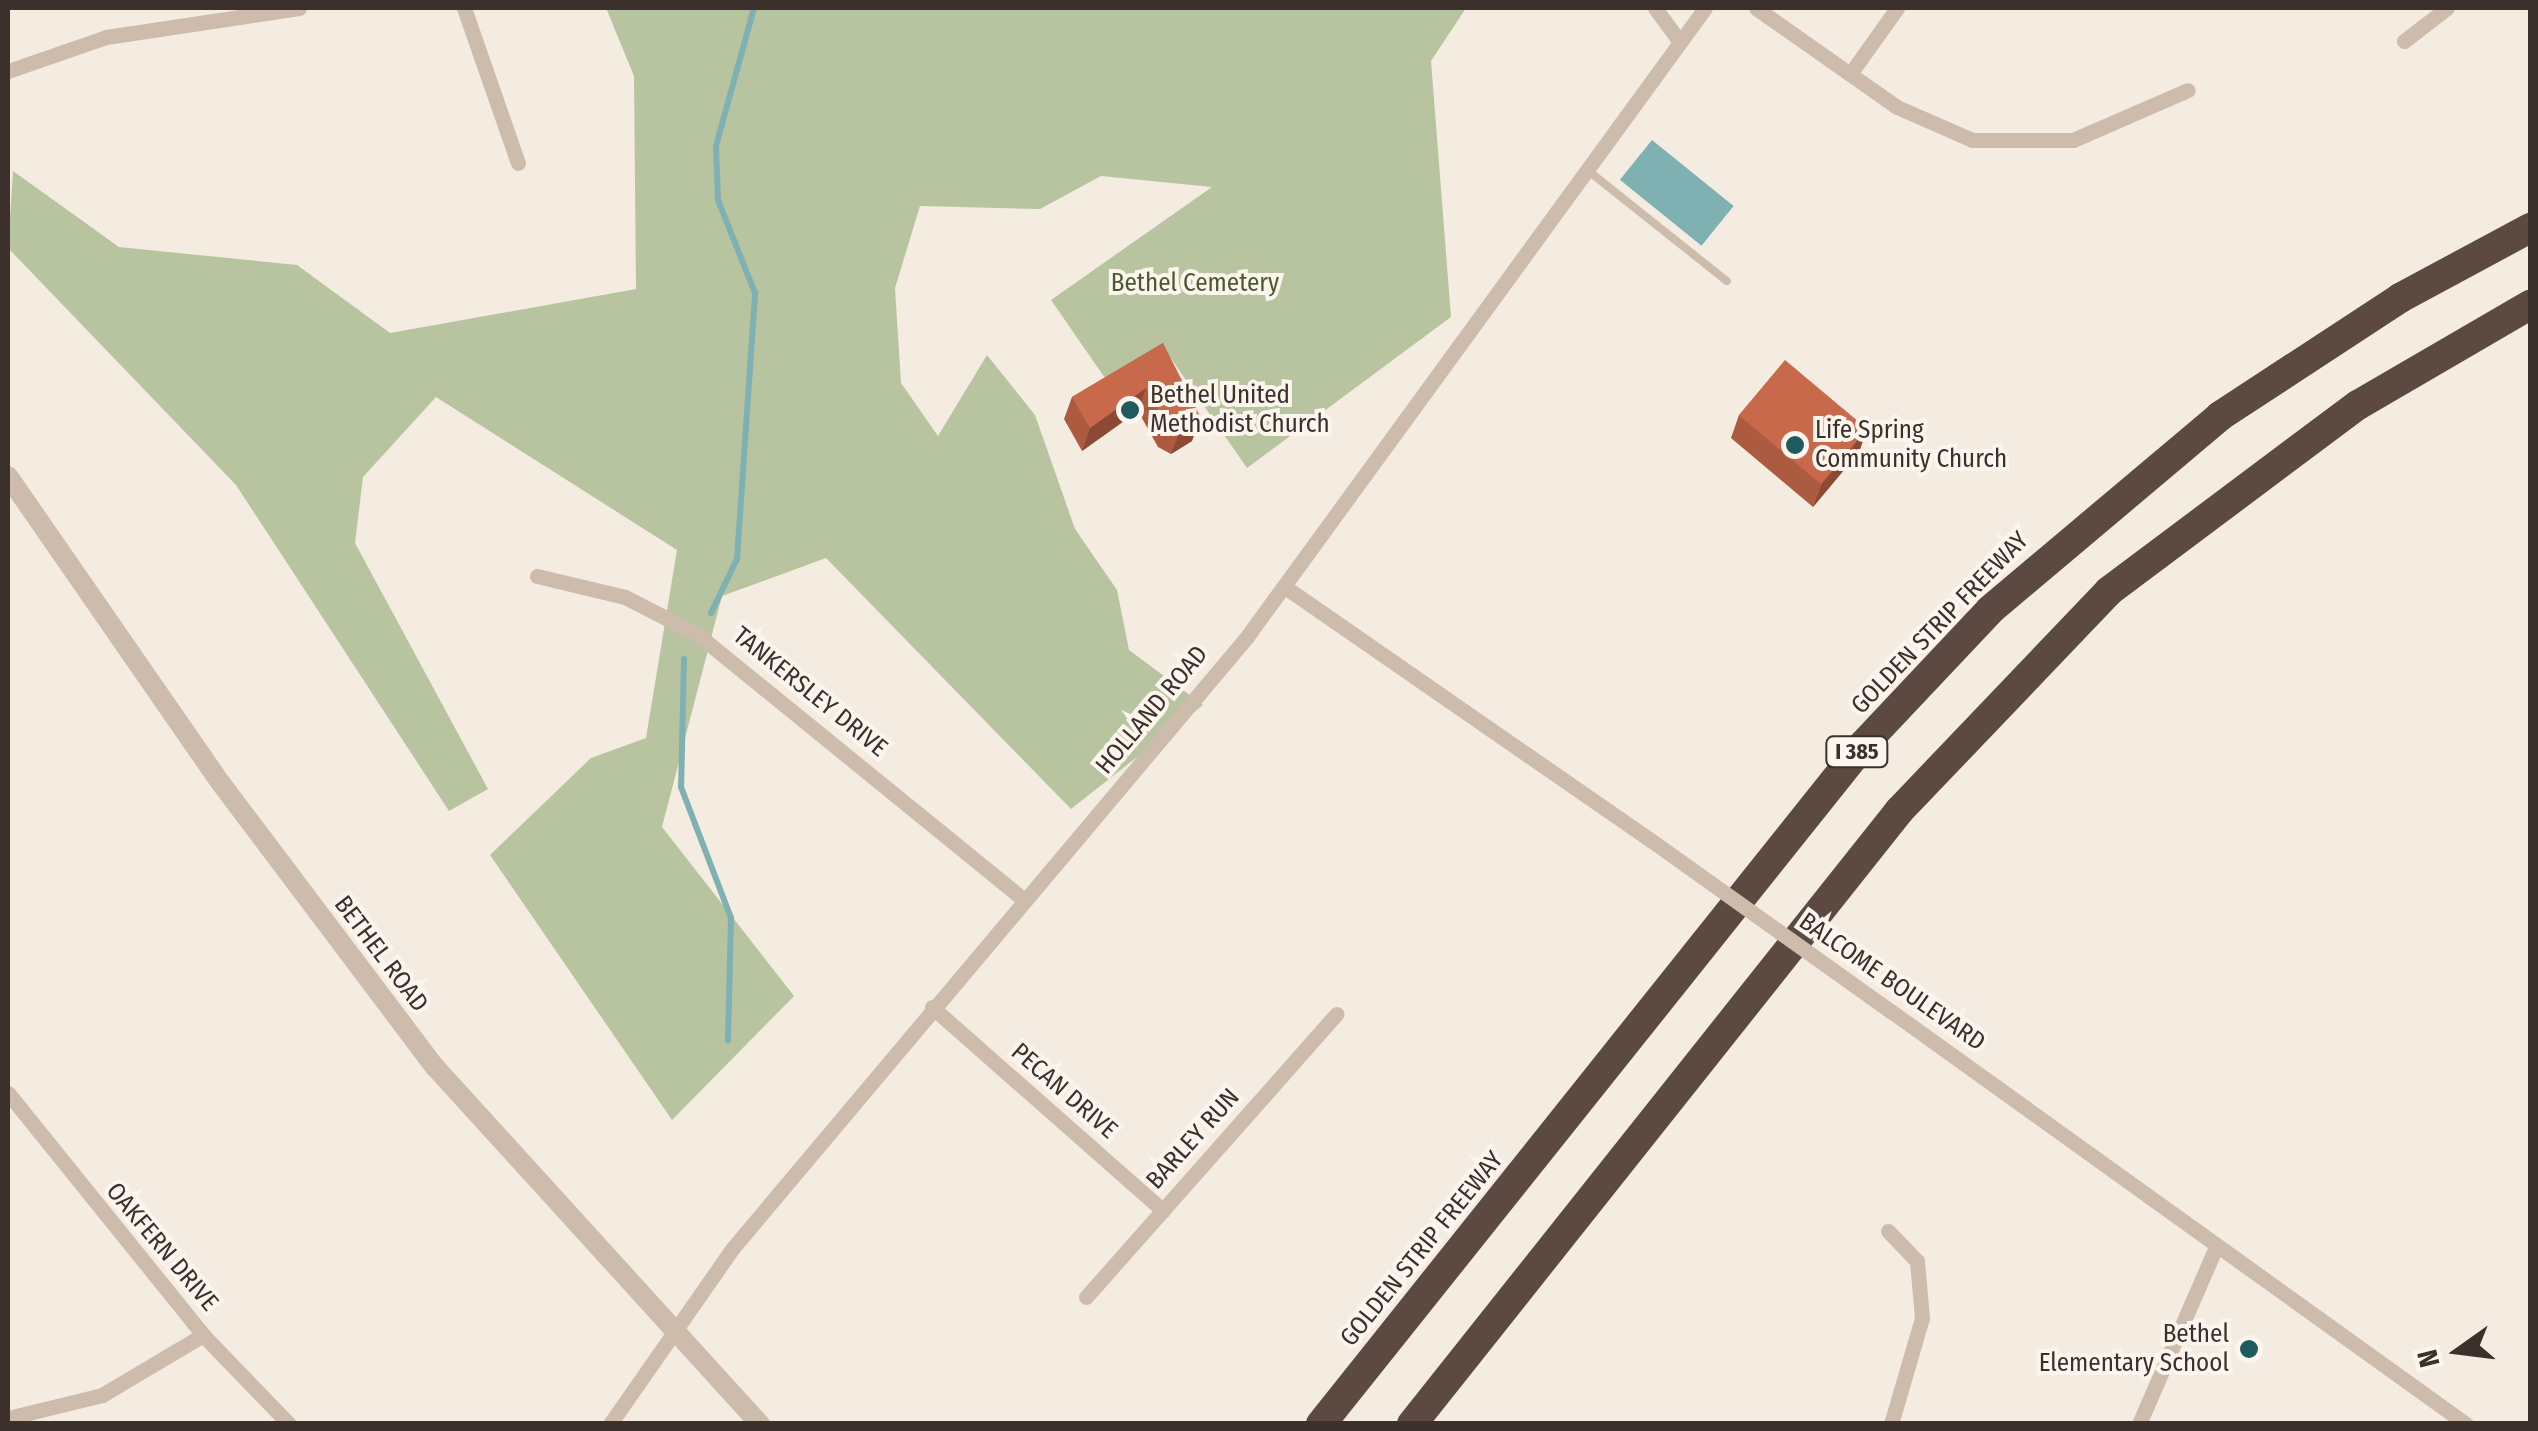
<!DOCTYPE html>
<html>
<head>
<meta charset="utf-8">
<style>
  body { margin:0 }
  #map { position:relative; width:2538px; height:1431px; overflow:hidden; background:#f4ebe1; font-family:"Fira Sans Condensed",sans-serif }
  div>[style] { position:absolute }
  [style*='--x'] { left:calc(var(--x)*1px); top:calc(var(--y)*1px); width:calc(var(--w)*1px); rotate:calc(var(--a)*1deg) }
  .green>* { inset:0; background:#b8c4a0 }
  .water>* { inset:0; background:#7fb0b2; transform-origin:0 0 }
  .stream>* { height:6px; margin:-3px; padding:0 3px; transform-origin:3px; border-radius:3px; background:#7fb0b2 }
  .service>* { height:8px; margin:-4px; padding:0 4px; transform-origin:4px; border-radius:4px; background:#cdbbac }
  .minor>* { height:15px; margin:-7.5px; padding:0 7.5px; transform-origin:7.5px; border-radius:7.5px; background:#cdbbac }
  .tertiary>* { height:20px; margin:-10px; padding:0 10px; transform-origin:10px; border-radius:10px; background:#cdbbac }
  .motorway>* { height:30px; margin:-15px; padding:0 15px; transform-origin:15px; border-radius:15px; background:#5c4a42 }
  .minor-bridge>* { height:15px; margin:-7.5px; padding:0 7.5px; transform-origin:7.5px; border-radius:7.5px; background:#cdbbac }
  .wall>* { inset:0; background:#ac5a40 }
  .shaded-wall>* { inset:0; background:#8c4a34 }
  .building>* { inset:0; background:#c8694b; transform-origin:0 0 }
  .dots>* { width:28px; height:28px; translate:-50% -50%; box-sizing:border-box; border:5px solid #fbf5ee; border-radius:50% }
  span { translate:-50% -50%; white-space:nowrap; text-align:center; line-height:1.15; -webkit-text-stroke:8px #fbf5ee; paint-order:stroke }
  .shield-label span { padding:2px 8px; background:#fbf5ee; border:2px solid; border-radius:8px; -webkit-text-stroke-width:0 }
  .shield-label { font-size:22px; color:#3b302b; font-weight:700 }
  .park-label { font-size:25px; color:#4a5a2e }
  .poi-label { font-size:25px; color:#3b302b }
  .left { translate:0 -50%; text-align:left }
  .right { translate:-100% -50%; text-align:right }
  .street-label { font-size:25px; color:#3b302b }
  .frame { position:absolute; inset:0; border:10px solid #3b302b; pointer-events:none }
  .north { position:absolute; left:2408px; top:1301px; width:100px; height:100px; -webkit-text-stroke:8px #fbf5ee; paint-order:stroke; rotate:256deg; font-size:28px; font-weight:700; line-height:40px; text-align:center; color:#3b302b }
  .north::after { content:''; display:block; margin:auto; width:35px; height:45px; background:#3b302b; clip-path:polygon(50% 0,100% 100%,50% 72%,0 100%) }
</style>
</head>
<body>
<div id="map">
  <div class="green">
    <div style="clip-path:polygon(606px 8px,1466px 8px,1431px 61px,1451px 317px,1247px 468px,1161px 344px,1107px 381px,1051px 300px,1212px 187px,1101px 176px,1040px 209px,920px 206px,895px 288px,901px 383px,938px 436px,987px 355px,1035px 415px,1075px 529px,1117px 590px,1129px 650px,1203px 705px,1071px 809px,826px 558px,722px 596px,662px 827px,794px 996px,672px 1120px,490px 855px,591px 758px,646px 738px,677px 550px,436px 397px,363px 477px,355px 543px,488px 789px,449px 811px,236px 485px,8px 248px,13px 171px,119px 247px,297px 265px,390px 333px,636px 289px,634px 76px)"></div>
  </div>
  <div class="water">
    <div style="left:1652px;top:140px;width:105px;height:51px;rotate:39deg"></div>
  </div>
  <div class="stream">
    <div style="--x:711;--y:613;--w:60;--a:-64.3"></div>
    <div style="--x:737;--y:559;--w:267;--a:-86.1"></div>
    <div style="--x:755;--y:293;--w:100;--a:-111.7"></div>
    <div style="--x:718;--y:200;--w:54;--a:-92.1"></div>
    <div style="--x:716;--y:146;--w:143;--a:-74.6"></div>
    <div style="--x:684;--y:659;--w:128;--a:91.3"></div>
    <div style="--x:681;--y:787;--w:140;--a:69.1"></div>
    <div style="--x:731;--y:918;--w:122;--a:91.4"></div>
  </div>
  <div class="service">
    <div style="--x:1586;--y:169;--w:180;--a:38.5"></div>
  </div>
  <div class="minor">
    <div style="--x:464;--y:8;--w:164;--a:70.8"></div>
    <div style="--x:1655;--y:8;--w:42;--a:53.7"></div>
    <div style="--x:1756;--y:8;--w:172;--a:35.1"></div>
    <div style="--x:1897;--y:107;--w:82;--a:23.7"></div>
    <div style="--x:1972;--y:140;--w:101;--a:0"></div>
    <div style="--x:2073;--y:140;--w:125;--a:-23.5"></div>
    <div style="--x:2404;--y:41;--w:54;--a:-37.5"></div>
    <div style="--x:8;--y:71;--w:104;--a:-19.1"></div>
    <div style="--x:106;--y:37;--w:195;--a:-8.5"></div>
    <div style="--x:1850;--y:74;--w:81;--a:-54.5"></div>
    <div style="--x:537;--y:576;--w:90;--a:13.4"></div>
    <div style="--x:625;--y:597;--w:81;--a:27.2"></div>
    <div style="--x:697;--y:634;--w:420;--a:39.1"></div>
    <div style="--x:1285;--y:587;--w:446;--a:34.7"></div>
    <div style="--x:932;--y:1007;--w:308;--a:41.4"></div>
    <div style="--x:1892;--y:1012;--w:707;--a:35.67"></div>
    <div style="--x:8;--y:1093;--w:311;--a:51.1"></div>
    <div style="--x:203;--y:1335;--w:124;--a:46"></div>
    <div style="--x:1888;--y:1231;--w:42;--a:46"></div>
    <div style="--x:1917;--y:1261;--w:57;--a:85"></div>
    <div style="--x:1922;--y:1318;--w:110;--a:106.3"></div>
    <div style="--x:1086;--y:1297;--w:378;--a:-48.5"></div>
    <div style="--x:8;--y:1418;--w:97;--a:-13.7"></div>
    <div style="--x:102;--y:1395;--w:117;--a:-30.7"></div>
    <div style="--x:610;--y:1424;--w:213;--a:-55.1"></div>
    <div style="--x:732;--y:1249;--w:798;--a:-49.93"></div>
    <div style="--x:1246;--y:638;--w:779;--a:-53.92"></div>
    <div style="--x:2139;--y:1424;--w:195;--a:-66.5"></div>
  </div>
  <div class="tertiary">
    <div style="--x:8;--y:476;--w:372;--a:55.3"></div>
    <div style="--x:220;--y:782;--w:357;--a:53"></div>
    <div style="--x:435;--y:1067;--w:483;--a:47.7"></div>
  </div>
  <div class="motorway">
    <div style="--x:1321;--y:1424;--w:869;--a:-51.4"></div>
    <div style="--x:1863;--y:745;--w:185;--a:-46.7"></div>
    <div style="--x:1990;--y:610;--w:301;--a:-40.1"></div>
    <div style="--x:2220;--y:416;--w:215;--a:-33.2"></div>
    <div style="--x:2400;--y:298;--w:148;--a:-28.3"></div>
    <div style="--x:1412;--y:1424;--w:783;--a:-51.53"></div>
    <div style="--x:1899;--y:811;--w:304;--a:-46.3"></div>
    <div style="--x:2109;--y:591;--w:311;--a:-36.8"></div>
    <div style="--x:2358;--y:405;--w:199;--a:-30.2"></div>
  </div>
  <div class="minor-bridge">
    <div style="--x:1652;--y:841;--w:295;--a:35.5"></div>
  </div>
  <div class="wall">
    <div style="clip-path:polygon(1163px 343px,1192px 441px,1171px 454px,1158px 447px,1138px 411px,1082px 451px,1064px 419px,1072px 397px)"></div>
    <div style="clip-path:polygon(1739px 415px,1867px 429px,1859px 452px,1813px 507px,1731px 438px)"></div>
  </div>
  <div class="shaded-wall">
    <div style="clip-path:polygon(1146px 388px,1138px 411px,1082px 451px,1090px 428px)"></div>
    <div style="clip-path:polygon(1201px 418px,1192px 441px,1171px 454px,1180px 431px)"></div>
    <div style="clip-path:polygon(1867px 429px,1859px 452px,1813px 507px,1822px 484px)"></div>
  </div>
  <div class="building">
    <div style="clip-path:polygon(1163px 343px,1201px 418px,1180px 431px,1167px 425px,1146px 388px,1090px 428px,1072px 397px)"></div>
    <div style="left:1785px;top:360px;width:107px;height:72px;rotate:40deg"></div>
  </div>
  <div class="dots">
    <div style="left:1130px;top:410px;background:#1f5a5e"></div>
    <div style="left:1795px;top:445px;background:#1f5a5e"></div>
    <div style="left:2249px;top:1349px;background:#1f5a5e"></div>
  </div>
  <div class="shield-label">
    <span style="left:1857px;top:752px">I 385</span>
  </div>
  <div class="park-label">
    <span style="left:1195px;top:283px">Bethel Cemetery</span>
  </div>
  <div class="poi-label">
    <span class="left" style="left:1150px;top:410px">Bethel United<br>Methodist Church</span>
    <span class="left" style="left:1815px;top:445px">Life Spring<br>Community Church</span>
    <span class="right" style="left:2229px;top:1349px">Bethel<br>Elementary School</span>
  </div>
  <div class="street-label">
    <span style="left:1940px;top:623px;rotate:-46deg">GOLDEN STRIP FREEWAY</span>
    <span style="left:810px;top:692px;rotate:39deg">TANKERSLEY DRIVE</span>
    <span style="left:1152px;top:710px;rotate:-50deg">HOLLAND ROAD</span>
    <span style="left:381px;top:954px;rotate:53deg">BETHEL ROAD</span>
    <span style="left:1892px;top:982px;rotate:35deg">BALCOME BOULEVARD</span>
    <span style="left:1064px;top:1091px;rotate:41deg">PECAN DRIVE</span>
    <span style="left:1193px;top:1139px;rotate:-48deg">BARLEY RUN</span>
    <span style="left:162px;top:1247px;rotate:50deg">OAKFERN DRIVE</span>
    <span style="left:1422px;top:1249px;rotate:-51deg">GOLDEN STRIP FREEWAY</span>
  </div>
  <div class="frame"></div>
  <div class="north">N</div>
</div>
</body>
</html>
